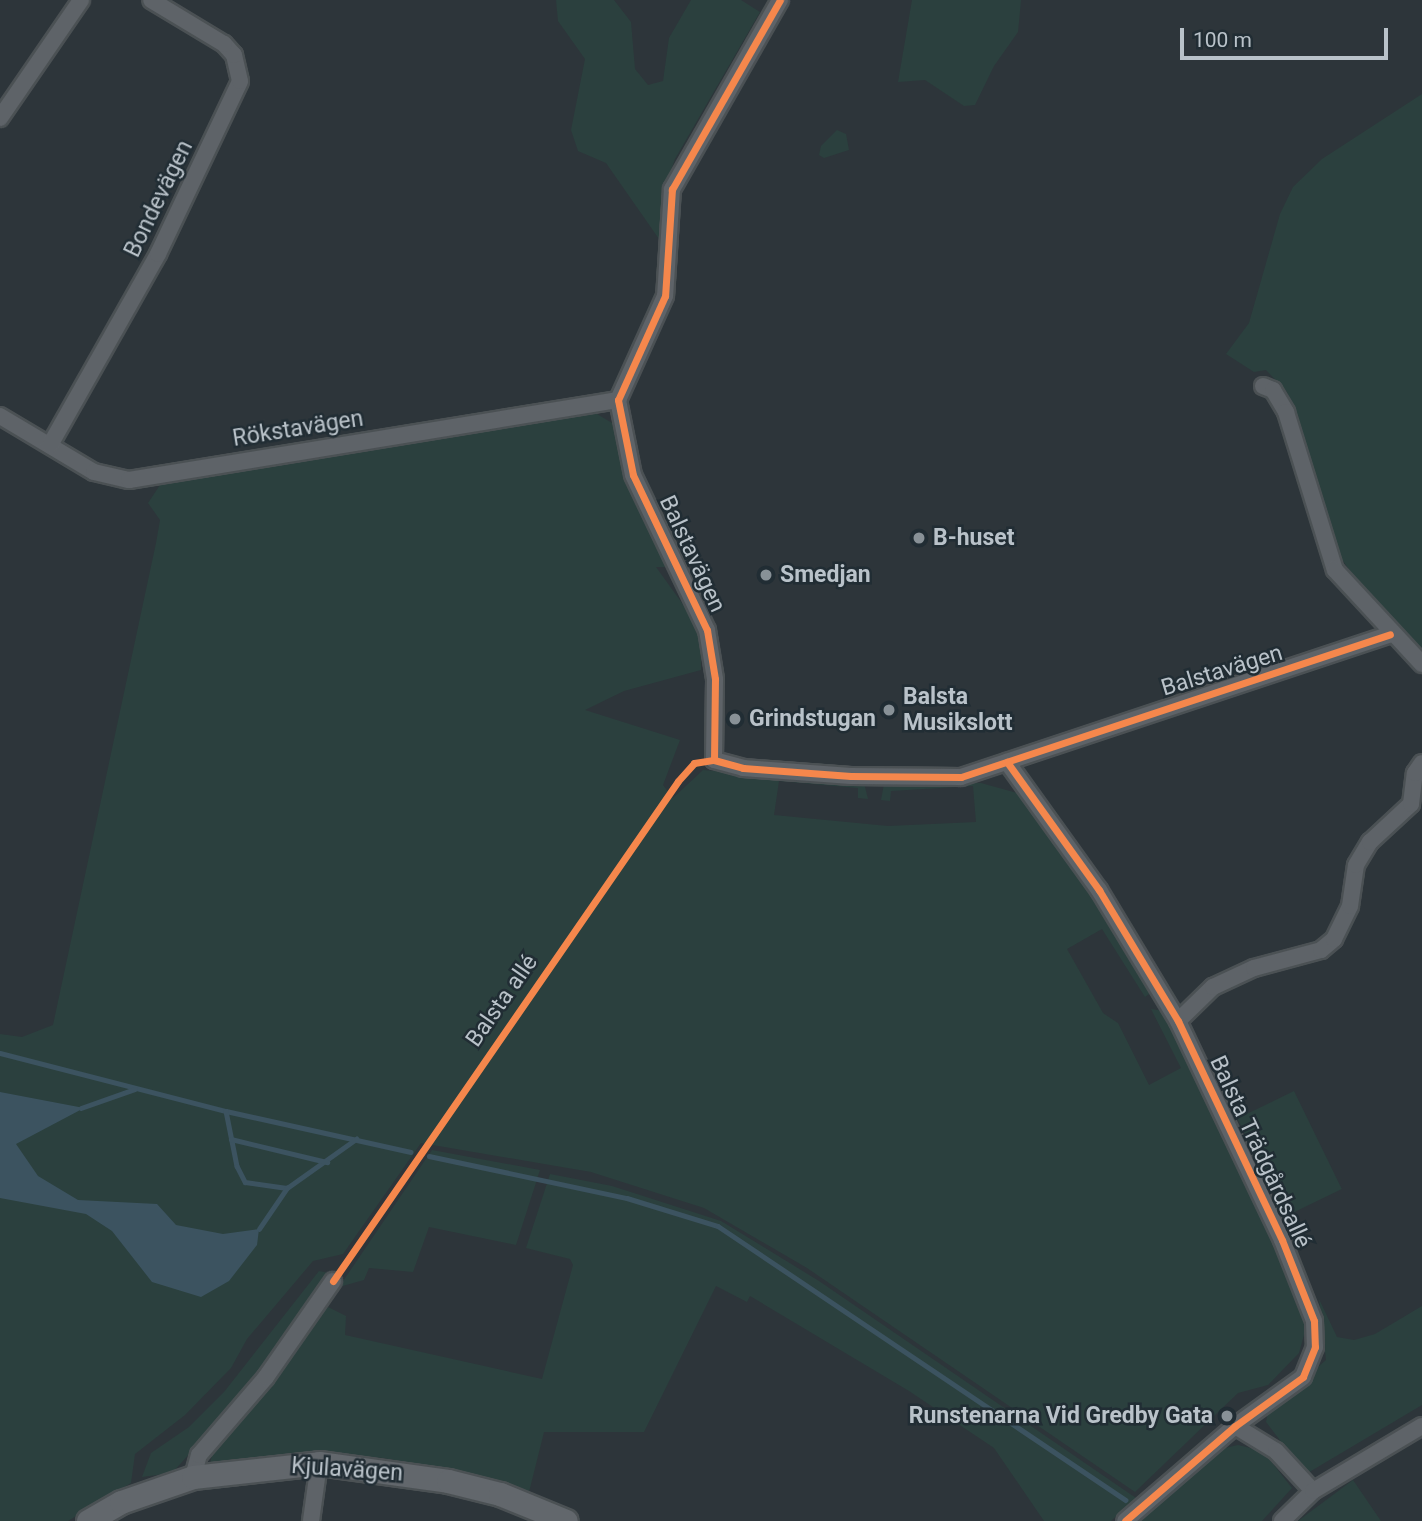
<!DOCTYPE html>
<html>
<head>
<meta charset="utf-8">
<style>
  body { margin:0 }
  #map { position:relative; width:1422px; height:1521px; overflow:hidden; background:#2d353a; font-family:Roboto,sans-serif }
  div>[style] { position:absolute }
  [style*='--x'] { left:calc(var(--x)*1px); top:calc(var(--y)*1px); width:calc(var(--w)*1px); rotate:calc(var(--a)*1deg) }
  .green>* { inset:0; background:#2b403e; transform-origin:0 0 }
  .water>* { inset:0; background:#3c5360 }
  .stream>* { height:4.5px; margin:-2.25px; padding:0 2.25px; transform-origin:2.25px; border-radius:2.25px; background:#3c5360 }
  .roads { filter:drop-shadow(2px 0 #4b5154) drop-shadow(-2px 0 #4b5154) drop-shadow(0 2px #4b5154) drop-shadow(0 -2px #4b5154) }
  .street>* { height:16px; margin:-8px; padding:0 8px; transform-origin:8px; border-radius:8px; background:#5e6368 }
  .secondary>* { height:23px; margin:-11.5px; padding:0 11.5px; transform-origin:11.5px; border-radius:11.5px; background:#62676c }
  .cycleway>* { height:7px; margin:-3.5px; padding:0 3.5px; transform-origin:3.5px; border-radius:3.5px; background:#f5874c }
  .dots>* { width:19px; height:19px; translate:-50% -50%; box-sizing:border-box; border:4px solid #212d34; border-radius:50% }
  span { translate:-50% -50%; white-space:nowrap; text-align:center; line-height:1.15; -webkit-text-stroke:5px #212d34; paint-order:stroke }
  .street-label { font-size:23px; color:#b9c2c9 }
  .poi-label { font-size:23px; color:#b9c2c9; font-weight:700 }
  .left { translate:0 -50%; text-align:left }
  .right { translate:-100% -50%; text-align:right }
  .scale { position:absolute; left:1180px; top:28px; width:208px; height:32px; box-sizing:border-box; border:4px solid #b9c2c9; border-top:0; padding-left:9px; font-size:21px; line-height:24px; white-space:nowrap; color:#b9c2c9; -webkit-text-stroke:5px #212d34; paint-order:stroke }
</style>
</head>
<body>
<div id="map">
  <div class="green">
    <div style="clip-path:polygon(556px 0,614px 0,631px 22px,635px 69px,648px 85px,663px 81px,669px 38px,691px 0,741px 0,760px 12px,675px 159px,664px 190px,659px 239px,606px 163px,578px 151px,571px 130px,585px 59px,558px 21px)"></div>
    <div style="clip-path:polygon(912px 0,1021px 0,1018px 32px,994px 66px,975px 105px,964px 106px,925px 80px,898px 82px)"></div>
    <div style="clip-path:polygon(1422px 94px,1422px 650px,1386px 622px,1331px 544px,1318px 483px,1287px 392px,1266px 370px,1254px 372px,1226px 354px,1249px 323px,1280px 214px,1293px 187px,1322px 159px)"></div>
    <div style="clip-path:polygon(837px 130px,846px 134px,849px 150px,824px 158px,819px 155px,821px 146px)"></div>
    <div style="clip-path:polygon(592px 411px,612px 423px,623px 463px,675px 567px,656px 567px,687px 610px,701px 641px,701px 670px,624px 691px,585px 710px,680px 740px,663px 785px,673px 798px,703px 770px,864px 783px,868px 799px,858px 798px,858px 788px,779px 781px,774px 815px,888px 826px,976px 822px,973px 786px,891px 791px,890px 801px,881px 800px,884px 784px,981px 783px,1024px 795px,1088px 883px,1153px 991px,1145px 997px,1102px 929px,1067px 949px,1103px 1013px,1118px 1023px,1149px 1085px,1181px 1068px,1151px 1009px,1165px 1011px,1276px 1245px,1307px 1324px,1299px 1353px,1268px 1385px,1238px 1393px,1135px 1492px,807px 1268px,704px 1208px,591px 1172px,421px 1143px,343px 1254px,313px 1261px,247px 1339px,231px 1368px,185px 1415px,135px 1454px,131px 1483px,68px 1521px,0 1521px,0 1034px,22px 1037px,53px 1025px,156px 543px,160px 520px,148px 503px,160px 485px)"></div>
    <div style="left:1294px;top:1091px;width:109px;height:63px;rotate:64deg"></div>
    <div style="clip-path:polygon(432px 1150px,540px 1170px,516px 1245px,429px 1227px,413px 1272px,369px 1268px,364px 1280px,339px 1287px)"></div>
    <div style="clip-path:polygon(550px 1174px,612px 1186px,721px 1221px,819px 1281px,1136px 1498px,1111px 1521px,1044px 1521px,994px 1448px,909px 1391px,750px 1296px,747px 1302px,716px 1286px,644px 1432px,544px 1432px,528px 1496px,458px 1472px,383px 1458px,311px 1454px,210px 1463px,213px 1452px,319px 1312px,328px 1307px,346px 1316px,345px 1335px,542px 1379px,573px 1265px,570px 1259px,526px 1248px)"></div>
    <div style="clip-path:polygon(319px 1271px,329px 1273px,327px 1280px,260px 1376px,172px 1473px,142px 1477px,151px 1453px,189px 1427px,224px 1392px)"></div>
    <div style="clip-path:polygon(1319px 1299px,1337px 1337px,1354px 1340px,1375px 1334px,1422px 1306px,1422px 1405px,1306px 1474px,1266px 1422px,1268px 1411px,1326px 1360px)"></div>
    <div style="clip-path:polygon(1238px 1445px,1263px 1451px,1292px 1488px,1262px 1521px,1136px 1521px,1216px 1450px)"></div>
    <div style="clip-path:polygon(1353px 1480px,1381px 1521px,1298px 1521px,1306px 1515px)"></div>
  </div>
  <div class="water">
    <div style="clip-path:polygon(0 1092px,84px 1108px,16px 1144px,38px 1176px,78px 1200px,157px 1204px,176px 1225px,223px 1234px,259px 1229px,257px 1245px,229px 1281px,201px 1297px,152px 1282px,112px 1231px,86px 1214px,0 1198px)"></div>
  </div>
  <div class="stream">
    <div style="--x:0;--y:1053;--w:233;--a:14.4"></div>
    <div style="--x:226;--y:1111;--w:189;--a:12.5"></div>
    <div style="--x:81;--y:1108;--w:57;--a:-19.4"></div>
    <div style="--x:226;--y:1111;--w:56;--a:78.7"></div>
    <div style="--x:237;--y:1166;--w:18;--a:63"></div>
    <div style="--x:245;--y:1182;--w:42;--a:8.1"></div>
    <div style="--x:287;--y:1188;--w:85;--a:-35.4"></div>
    <div style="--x:231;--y:1139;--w:99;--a:13.5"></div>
    <div style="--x:429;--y:1156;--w:202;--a:12"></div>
    <div style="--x:627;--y:1198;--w:95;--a:17.1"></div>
    <div style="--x:718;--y:1226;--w:491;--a:33.9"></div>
    <div style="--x:259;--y:1229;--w:50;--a:-55.7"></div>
  </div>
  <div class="roads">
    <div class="street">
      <div style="--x:780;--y:0;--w:218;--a:119.7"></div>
      <div style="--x:672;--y:189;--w:107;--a:93.7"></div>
      <div style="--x:665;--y:296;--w:114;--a:114.3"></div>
      <div style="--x:618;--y:400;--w:76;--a:78.7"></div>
      <div style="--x:633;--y:475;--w:172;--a:64.5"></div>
      <div style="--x:707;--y:630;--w:50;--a:80.7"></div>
      <div style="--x:715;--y:679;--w:81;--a:90.7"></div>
      <div style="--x:714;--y:760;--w:30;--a:15"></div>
      <div style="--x:743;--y:768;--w:108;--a:4.2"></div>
      <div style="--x:851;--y:776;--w:110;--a:0.5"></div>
      <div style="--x:961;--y:777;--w:452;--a:-18.4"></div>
      <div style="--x:0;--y:118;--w:143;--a:-55.5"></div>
      <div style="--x:1263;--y:386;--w:11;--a:22"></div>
      <div style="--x:1273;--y:390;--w:26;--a:59"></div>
      <div style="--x:1286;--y:412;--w:165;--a:72.8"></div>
      <div style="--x:1335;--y:570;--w:128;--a:47.2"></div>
      <div style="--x:0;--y:416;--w:109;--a:30.8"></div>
      <div style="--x:94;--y:472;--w:36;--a:13"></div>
      <div style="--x:129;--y:480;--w:496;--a:-9.3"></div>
      <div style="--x:50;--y:445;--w:219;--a:-60.5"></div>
      <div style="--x:158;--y:254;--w:191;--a:-64.6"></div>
      <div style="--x:240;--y:81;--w:27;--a:-103"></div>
      <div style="--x:234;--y:55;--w:15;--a:-132"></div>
      <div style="--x:224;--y:44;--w:85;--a:-148.9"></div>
      <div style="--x:1007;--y:762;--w:158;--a:54.3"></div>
      <div style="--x:1099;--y:890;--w:153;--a:58.9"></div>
      <div style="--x:1178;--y:1021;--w:242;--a:64.6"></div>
      <div style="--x:1282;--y:1240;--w:87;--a:68.4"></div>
      <div style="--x:1314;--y:1321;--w:26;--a:88"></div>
      <div style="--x:1315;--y:1347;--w:32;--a:112"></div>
      <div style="--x:1303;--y:1377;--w:84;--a:144.2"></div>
      <div style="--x:1235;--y:1426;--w:145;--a:139.2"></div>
      <div style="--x:1178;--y:1021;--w:49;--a:-44.2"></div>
      <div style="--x:1213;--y:987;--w:45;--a:-24.9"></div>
      <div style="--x:1254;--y:968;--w:69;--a:-15"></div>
      <div style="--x:1321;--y:950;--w:17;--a:-40"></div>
      <div style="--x:1334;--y:939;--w:37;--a:-64"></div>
      <div style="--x:1350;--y:906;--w:41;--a:-81.7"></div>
      <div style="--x:1356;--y:865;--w:27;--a:-59"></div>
      <div style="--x:1370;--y:842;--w:56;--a:-42.8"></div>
      <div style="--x:1411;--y:804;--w:31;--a:-83"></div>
      <div style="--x:1415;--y:773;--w:12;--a:-55"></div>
      <div style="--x:1235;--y:1426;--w:48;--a:31.4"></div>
      <div style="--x:1276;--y:1451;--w:54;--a:47.2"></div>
      <div style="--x:193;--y:1477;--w:23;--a:-75"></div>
      <div style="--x:199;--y:1455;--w:103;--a:-49.3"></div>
      <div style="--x:266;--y:1377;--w:117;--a:-55.1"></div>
      <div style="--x:311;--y:1521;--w:59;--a:-82.1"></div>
      <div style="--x:1282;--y:1521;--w:43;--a:-44.1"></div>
      <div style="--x:1313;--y:1491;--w:127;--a:-30.8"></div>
    </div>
    <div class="secondary">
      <div style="--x:88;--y:1521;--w:38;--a:-30"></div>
      <div style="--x:121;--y:1502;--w:76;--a:-19.1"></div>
      <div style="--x:193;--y:1477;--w:127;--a:-6.3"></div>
      <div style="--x:319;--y:1463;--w:130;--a:7.9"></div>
      <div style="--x:448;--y:1481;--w:54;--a:14"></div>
      <div style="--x:500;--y:1494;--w:71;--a:22.2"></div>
    </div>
  </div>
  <div class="cycleway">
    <div style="--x:780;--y:0;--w:218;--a:119.7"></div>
    <div style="--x:672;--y:189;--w:107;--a:93.7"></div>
    <div style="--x:665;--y:296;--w:114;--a:114.3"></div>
    <div style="--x:618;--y:400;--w:76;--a:78.7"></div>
    <div style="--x:633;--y:475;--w:172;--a:64.5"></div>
    <div style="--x:707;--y:630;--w:50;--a:80.7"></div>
    <div style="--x:715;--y:679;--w:81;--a:90.7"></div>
    <div style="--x:714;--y:760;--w:30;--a:15"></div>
    <div style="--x:743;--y:768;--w:108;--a:4.2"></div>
    <div style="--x:851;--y:776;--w:110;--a:0.5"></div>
    <div style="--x:961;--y:777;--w:452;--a:-18.4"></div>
    <div style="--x:1007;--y:762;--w:158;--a:54.3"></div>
    <div style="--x:1099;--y:890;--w:153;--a:58.9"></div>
    <div style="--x:1178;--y:1021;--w:242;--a:64.6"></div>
    <div style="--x:1282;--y:1240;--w:87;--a:68.4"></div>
    <div style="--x:1314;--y:1321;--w:26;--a:88"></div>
    <div style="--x:1315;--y:1347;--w:32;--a:112"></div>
    <div style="--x:1303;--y:1377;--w:84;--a:144.2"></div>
    <div style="--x:1235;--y:1426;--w:145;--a:139.2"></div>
    <div style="--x:333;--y:1281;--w:607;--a:-55.39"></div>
    <div style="--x:678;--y:781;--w:24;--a:-48"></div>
    <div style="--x:694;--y:763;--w:20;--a:-9"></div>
  </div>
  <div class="dots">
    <div style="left:919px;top:538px;background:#889197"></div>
    <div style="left:766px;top:575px;background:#889197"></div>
    <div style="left:889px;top:710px;background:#889197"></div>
    <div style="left:735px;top:719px;background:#889197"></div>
    <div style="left:1227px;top:1416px;background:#889197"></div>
  </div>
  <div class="street-label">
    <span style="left:159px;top:199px;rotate:-64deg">Bondevägen</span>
    <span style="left:298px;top:429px;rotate:-9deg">Rökstavägen</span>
    <span style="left:692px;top:554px;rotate:65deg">Balstavägen</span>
    <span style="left:1222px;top:671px;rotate:-17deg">Balstavägen</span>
    <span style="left:502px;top:1001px;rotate:-55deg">Balsta allé</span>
    <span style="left:1260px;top:1152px;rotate:65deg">Balsta Trädgårdsallé</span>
    <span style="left:347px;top:1470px;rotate:4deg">Kjulavägen</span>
  </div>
  <div class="poi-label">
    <span class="left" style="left:933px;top:538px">B-huset</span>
    <span class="left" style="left:780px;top:575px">Smedjan</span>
    <span class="left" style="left:903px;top:710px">Balsta<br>Musikslott</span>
    <span class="left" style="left:749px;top:719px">Grindstugan</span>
    <span class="right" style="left:1213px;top:1416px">Runstenarna Vid Gredby Gata</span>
  </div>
  <div class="scale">100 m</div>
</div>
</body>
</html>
